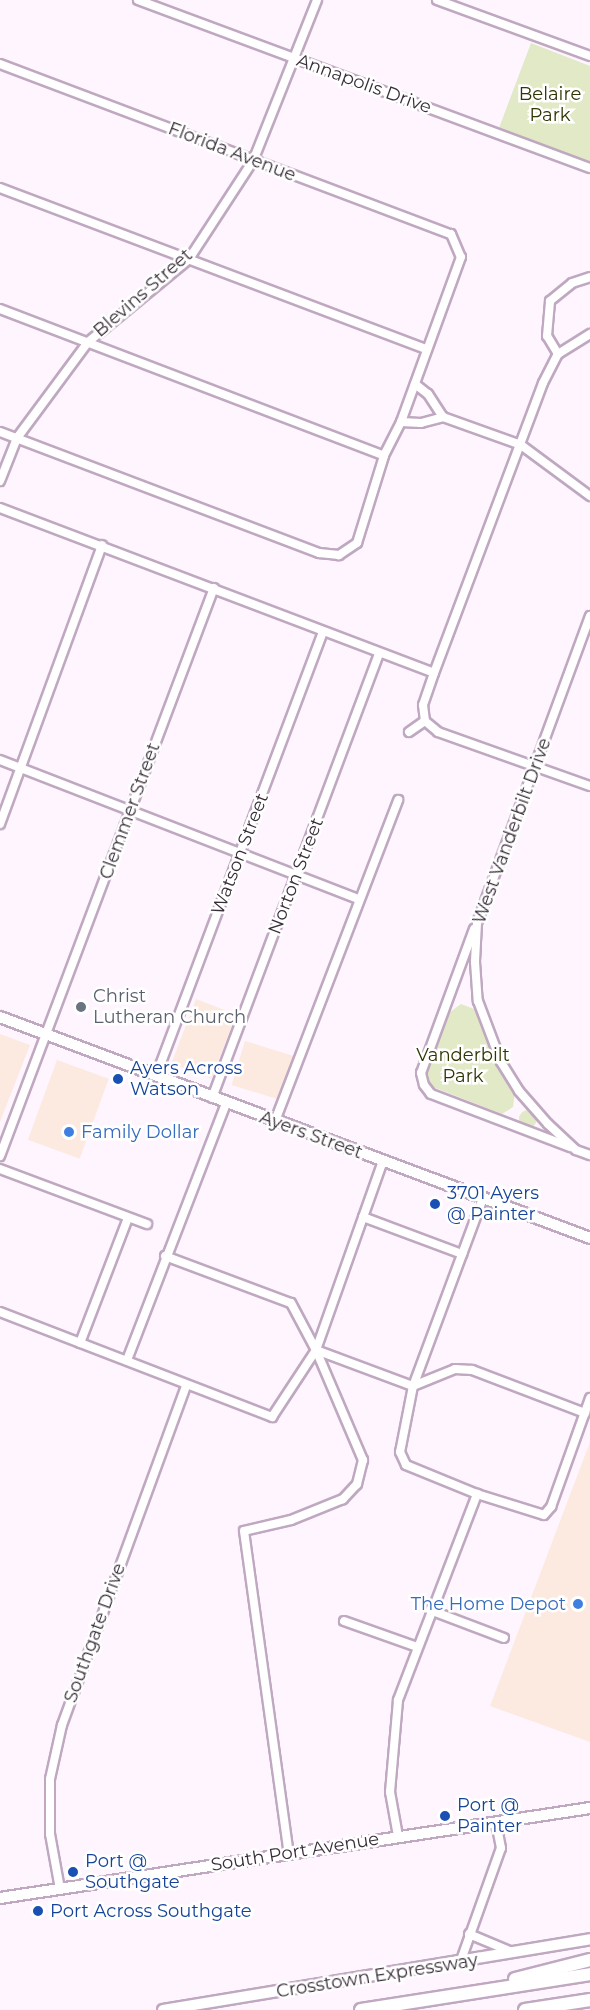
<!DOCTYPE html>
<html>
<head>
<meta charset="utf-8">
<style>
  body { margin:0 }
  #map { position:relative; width:590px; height:2010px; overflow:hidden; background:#fef5ff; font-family:Montserrat,sans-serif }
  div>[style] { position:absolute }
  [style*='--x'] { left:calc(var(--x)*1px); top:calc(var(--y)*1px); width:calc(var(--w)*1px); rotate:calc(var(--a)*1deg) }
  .commercial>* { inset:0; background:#fceae0; transform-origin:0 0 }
  .green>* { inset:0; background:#e1e9c7 }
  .round { border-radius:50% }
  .roads { filter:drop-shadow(2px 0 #bfa8c0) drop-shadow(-2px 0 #bfa8c0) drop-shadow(0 2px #bfa8c0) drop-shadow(0 -2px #bfa8c0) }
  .minor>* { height:8px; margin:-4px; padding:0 4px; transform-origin:4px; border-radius:4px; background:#fff }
  .major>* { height:10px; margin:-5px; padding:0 5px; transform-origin:5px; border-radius:5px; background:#fff }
  .highway>* { height:12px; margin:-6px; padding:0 6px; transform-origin:6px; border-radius:6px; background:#fff }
  .dots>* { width:16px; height:16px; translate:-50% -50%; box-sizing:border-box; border:3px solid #fff; border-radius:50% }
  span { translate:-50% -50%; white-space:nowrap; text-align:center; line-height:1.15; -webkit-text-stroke:5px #fff; paint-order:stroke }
  .street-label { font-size:18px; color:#382e38 }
  .park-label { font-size:18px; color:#2f3503 }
  .worship-label { font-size:18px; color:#5b616d }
  .left { translate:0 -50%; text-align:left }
  .transit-label { font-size:18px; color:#164399 }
  .shop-label { font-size:18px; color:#366cbe }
  .right { translate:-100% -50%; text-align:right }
</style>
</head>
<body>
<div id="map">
  <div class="commercial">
    <div style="left:196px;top:999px;width:43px;height:69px;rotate:21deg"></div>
    <div style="clip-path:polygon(0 1034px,30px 1045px,0 1122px)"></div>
    <div style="left:245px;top:1041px;width:51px;height:46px;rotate:17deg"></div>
    <div style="left:57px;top:1060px;width:55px;height:85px;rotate:20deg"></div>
    <div style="clip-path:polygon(590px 1442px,590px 1742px,490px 1706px)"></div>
  </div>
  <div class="green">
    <div style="clip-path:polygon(531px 43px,590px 66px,590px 163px,499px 128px)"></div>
    <div style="clip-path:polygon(461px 1004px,477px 1010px,500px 1070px,515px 1092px,513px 1107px,502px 1114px,428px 1085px,427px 1074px,450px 1012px)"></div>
    <div class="round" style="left:519px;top:1110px;width:18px;height:18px"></div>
  </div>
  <div class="roads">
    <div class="minor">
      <div style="--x:138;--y:0;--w:482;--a:20.4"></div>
      <div style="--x:437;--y:0;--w:163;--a:20.1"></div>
      <div style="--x:0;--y:64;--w:482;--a:20.7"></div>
      <div style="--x:451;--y:234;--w:25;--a:67"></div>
      <div style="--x:461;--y:257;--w:176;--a:110"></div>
      <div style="--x:401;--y:422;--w:38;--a:117"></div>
      <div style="--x:384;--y:456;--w:91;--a:107.2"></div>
      <div style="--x:357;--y:543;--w:22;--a:146"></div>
      <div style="--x:339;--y:555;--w:20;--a:-174"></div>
      <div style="--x:319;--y:553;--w:341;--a:-159.2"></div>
      <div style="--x:0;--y:188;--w:456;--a:20.7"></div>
      <div style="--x:0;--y:309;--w:411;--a:20.9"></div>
      <div style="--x:558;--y:354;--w:21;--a:-121"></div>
      <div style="--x:547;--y:336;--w:35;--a:-85"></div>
      <div style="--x:550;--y:301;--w:28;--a:-39"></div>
      <div style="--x:572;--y:283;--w:19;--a:-18"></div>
      <div style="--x:415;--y:384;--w:16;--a:38"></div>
      <div style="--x:428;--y:394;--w:27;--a:57"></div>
      <div style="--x:401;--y:422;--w:20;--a:3"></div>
      <div style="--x:421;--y:423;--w:23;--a:-15"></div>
      <div style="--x:443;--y:417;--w:83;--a:19.7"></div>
      <div style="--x:521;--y:445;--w:86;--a:36.5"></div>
      <div style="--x:0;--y:481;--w:46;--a:-68.4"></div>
      <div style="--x:17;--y:438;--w:119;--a:-53.5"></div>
      <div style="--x:88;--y:342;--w:131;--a:-39.4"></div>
      <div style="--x:189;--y:259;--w:117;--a:-56.9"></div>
      <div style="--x:253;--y:161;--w:173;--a:-68.3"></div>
      <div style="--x:0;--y:508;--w:464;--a:20.8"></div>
      <div style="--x:590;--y:616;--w:327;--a:110.2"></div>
      <div style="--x:477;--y:923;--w:39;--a:93"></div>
      <div style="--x:475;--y:962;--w:39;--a:86"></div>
      <div style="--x:478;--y:1001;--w:65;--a:69.3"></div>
      <div style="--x:501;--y:1062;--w:34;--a:58"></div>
      <div style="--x:519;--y:1091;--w:44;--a:48.7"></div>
      <div style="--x:548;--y:1124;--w:38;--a:43"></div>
      <div style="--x:576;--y:1150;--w:15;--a:20"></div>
      <div style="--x:425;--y:721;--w:16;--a:-97"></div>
      <div style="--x:423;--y:705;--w:34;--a:-71"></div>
      <div style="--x:434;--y:673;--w:310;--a:-69.4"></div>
      <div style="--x:543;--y:383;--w:33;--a:-63"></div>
      <div style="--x:558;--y:354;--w:38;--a:-32"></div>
      <div style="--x:425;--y:721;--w:17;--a:40"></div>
      <div style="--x:438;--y:732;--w:161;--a:19.6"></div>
      <div style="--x:409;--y:732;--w:19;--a:-35"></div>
      <div style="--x:0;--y:760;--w:385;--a:21.2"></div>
      <div style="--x:0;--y:824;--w:297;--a:-69.9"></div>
      <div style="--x:474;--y:929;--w:153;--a:110.2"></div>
      <div style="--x:421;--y:1073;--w:12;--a:76"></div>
      <div style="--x:424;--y:1085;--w:11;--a:52"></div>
      <div style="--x:431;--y:1094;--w:149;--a:20.9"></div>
      <div style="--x:156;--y:1076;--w:474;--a:-69.4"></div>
      <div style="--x:212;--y:1098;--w:474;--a:-69.4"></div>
      <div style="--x:275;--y:1121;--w:344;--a:-69"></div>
      <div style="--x:0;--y:1156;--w:607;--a:-69.36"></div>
      <div style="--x:0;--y:1169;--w:157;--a:20.5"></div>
      <div style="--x:483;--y:1198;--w:201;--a:110.4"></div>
      <div style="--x:413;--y:1386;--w:67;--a:101.1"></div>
      <div style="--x:400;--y:1452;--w:14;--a:65"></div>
      <div style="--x:406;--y:1465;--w:77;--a:22.2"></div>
      <div style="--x:477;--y:1494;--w:70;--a:17.4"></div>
      <div style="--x:544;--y:1515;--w:11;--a:-49"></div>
      <div style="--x:551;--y:1507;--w:116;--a:-70.3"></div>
      <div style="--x:363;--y:1217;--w:106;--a:20.5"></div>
      <div style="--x:165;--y:1256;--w:134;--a:20.5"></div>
      <div style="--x:291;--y:1303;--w:53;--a:62"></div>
      <div style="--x:316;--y:1350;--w:120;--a:66.9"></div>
      <div style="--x:363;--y:1460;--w:25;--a:104"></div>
      <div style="--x:357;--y:1484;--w:21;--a:133"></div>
      <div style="--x:343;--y:1499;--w:56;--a:158"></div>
      <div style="--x:291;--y:1520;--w:48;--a:166.8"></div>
      <div style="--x:244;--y:1531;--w:326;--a:82.1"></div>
      <div style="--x:0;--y:1312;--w:292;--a:21.1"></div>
      <div style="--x:272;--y:1417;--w:80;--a:-56.7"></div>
      <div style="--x:316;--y:1350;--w:201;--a:-70.5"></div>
      <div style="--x:80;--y:1343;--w:134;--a:-69"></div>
      <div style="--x:316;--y:1350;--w:103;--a:20.4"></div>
      <div style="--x:413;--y:1386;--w:45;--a:-22"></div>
      <div style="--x:455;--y:1369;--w:17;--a:3"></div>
      <div style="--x:472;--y:1370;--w:121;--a:20.8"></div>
      <div style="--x:127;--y:1360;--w:275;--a:-68.9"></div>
      <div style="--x:430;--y:1610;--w:79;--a:20.7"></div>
      <div style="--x:344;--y:1621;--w:77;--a:19.6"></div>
      <div style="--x:398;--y:1836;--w:45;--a:-100.3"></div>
      <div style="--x:390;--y:1792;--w:92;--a:-85"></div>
      <div style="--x:398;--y:1700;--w:221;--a:-69"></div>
      <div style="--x:60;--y:1889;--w:56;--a:-100.3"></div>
      <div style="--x:50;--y:1834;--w:55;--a:-90"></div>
      <div style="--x:50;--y:1779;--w:55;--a:-77.5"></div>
      <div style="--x:62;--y:1725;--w:361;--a:-69.9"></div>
      <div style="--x:469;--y:1934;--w:47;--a:22.7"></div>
      <div style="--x:460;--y:1963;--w:122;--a:-70.4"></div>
      <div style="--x:501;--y:1848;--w:25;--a:-101"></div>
    </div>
    <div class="major">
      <div style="--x:0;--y:1017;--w:630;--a:20.53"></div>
      <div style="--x:0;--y:1898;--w:597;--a:-8.67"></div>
      <div style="--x:163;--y:2010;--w:433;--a:-9.4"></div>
    </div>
    <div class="highway">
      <div style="--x:515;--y:1979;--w:77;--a:-14.2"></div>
      <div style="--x:361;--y:2010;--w:232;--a:-8.9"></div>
      <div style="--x:525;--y:2010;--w:66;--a:-8.7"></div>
    </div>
  </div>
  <div class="dots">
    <div style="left:81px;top:1007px;background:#6b7280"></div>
    <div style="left:118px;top:1079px;background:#1a4fb4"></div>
    <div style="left:69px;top:1132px;background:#3f7fe0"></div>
    <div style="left:435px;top:1204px;background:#1a4fb4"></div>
    <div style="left:578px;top:1604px;background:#3f7fe0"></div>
    <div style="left:445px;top:1816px;background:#1a4fb4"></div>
    <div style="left:73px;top:1872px;background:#1a4fb4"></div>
    <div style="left:38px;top:1911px;background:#1a4fb4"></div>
  </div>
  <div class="street-label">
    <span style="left:364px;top:84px;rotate:20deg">Annapolis Drive</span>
    <span style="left:232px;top:152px;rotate:21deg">Florida Avenue</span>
    <span style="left:143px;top:293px;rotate:-41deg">Blevins Street</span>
    <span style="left:130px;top:811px;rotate:-70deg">Clemmer Street</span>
    <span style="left:512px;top:831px;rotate:-70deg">West Vanderbilt Drive</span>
    <span style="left:240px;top:854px;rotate:-69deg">Watson Street</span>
    <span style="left:296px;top:876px;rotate:-69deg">Norton Street</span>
    <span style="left:311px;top:1135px;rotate:20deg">Ayers Street</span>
    <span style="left:95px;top:1633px;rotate:-70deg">Southgate Drive</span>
    <span style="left:295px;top:1852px;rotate:-9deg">South Port Avenue</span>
    <span style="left:377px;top:1976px;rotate:-9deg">Crosstown Expressway</span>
  </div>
  <div class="park-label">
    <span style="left:550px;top:105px">Belaire<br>Park</span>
    <span style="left:463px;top:1066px">Vanderbilt<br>Park</span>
  </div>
  <div class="worship-label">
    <span class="left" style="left:93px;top:1007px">Christ<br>Lutheran Church</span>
  </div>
  <div class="transit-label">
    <span class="left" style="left:130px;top:1079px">Ayers Across<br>Watson</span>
    <span class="left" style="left:447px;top:1204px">3701 Ayers<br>@ Painter</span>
    <span class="left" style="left:457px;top:1816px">Port @<br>Painter</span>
    <span class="left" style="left:85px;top:1872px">Port @<br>Southgate</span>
    <span class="left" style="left:50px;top:1911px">Port Across Southgate</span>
  </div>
  <div class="shop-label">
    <span class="left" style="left:81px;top:1132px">Family Dollar</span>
    <span class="right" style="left:566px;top:1604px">The Home Depot</span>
  </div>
</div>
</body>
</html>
